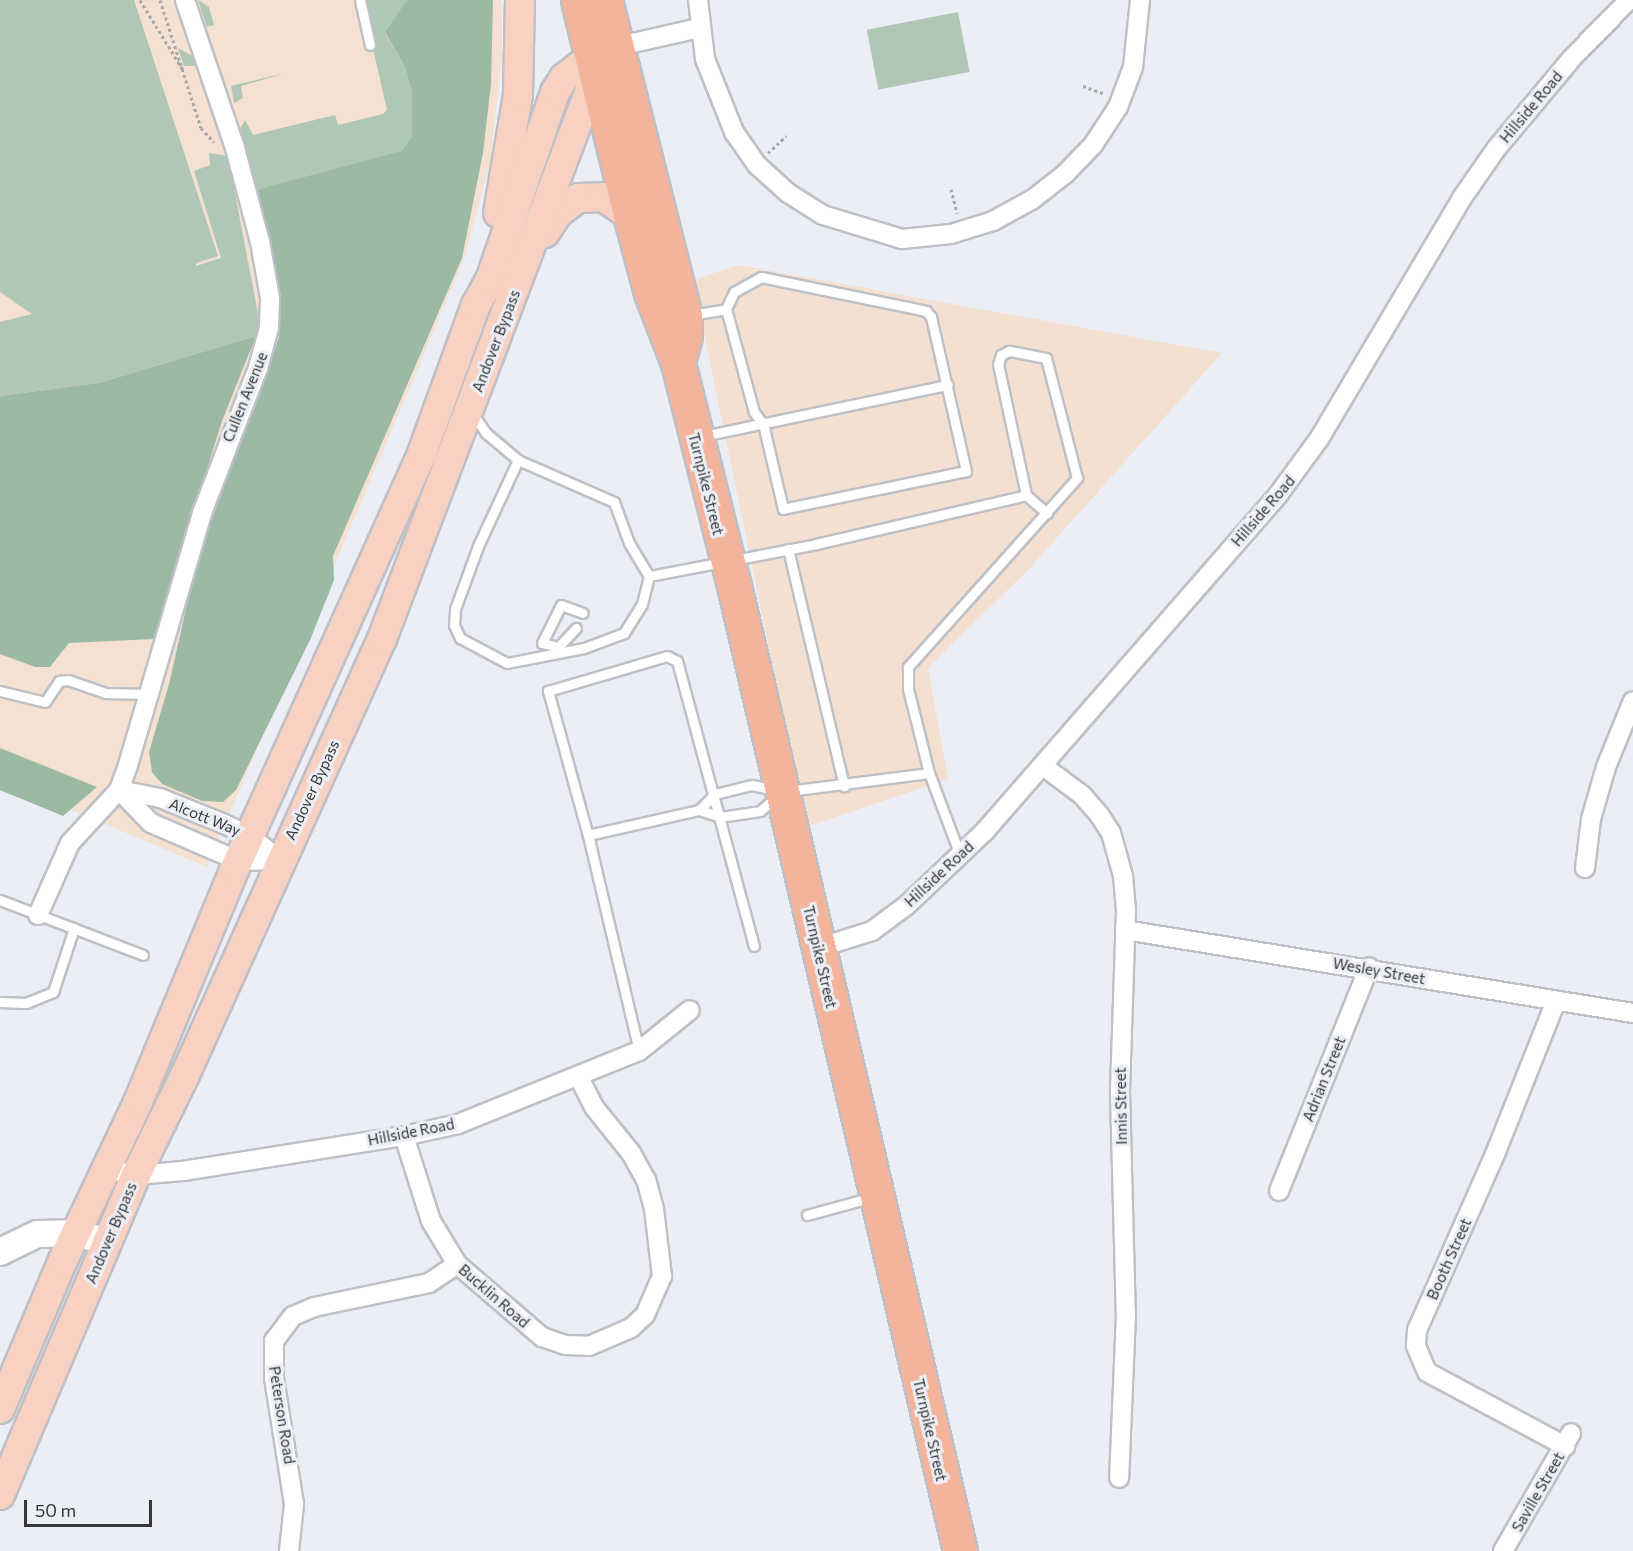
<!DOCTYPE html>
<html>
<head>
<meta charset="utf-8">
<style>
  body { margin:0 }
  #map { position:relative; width:1633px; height:1551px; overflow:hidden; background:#eceef5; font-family:Commissioner,sans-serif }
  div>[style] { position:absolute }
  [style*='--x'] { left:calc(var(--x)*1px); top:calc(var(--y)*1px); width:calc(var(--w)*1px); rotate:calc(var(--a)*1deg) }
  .commercial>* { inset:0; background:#f4e0d1 }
  .education>* { inset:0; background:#f4e1d1 }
  .green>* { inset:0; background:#b0c7b6; transform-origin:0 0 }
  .forest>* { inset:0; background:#9bb9a3 }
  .path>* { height:3px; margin-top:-1.5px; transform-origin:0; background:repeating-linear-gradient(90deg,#a4a6ab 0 3px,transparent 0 6px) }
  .roads { filter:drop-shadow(2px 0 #bec0c6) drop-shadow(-2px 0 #bec0c6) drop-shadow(0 2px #bec0c6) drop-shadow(0 -2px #bec0c6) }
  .lane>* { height:9px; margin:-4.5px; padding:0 4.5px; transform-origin:4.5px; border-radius:4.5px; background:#fff }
  .street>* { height:18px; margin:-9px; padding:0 9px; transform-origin:9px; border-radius:9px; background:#fff }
  .secondary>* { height:26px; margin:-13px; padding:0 13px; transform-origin:13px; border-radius:13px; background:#fff }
  .primary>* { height:28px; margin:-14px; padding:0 14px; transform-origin:14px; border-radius:14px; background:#f8d1c3 }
  .highway>* { height:33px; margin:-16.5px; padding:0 16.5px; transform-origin:16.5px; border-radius:16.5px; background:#f4b39b }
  span { translate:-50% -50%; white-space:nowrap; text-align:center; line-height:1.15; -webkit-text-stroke:6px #eceef5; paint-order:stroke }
  .street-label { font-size:15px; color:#363639 }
  .scale { position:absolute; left:24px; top:1500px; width:128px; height:27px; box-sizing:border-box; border:3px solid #363639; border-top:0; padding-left:8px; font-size:18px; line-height:21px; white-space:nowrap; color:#363639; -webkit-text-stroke:4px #eceef5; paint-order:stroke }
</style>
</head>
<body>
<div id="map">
  <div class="commercial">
    <div style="clip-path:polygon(738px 265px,1222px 353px,1029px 569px,928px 668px,948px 779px,806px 827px,693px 280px)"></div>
  </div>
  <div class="education">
    <div style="clip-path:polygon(0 0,502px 0,502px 57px,490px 163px,464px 259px,207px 867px,0 780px)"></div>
  </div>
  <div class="green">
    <div style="clip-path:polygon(0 0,134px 0,218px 256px,196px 263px,196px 266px,221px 258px,194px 171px,210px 165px,209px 153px,228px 156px,259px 319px,256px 336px,99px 383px,0 396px,0 322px,32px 314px,0 292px)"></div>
    <div style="clip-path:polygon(198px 0,209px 7px,214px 25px,207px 27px)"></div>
    <div style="clip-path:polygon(362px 0,407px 0,385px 33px,405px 67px,412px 92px,412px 136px,402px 151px,369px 163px,256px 190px,239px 131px,245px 120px,253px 135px,335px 115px,338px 125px,383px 114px,387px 110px)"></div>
    <div style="left:958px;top:12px;width:61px;height:93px;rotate:79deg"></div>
    <div style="clip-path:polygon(178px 48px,196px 58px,200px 66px,184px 66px)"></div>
    <div style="clip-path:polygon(286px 73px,241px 86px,243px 98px,234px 103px,231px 86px)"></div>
  </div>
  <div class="forest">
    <div style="clip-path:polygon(407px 0,493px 0,491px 84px,483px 153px,462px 258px,333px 556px,334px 580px,310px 640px,236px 790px,223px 802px,202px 801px,162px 784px,152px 772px,149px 752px,169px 684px,204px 529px,243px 416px,269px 368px,279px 337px,279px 298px,256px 190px,402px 151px,412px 136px,412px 92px,405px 67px,385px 32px)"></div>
    <div style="clip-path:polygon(256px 336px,222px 421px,154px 639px,69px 643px,50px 667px,35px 667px,0 654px,0 396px,99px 383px)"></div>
    <div style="clip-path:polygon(0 748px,97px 787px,63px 816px,0 790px)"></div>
  </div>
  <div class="path">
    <div style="--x:140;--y:0;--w:82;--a:58.4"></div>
    <div style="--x:160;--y:0;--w:134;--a:72.2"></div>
    <div style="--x:201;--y:128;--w:19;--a:47"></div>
    <div style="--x:1083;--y:86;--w:23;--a:20"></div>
    <div style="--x:768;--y:153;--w:25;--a:-43"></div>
    <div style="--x:951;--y:189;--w:25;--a:76"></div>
  </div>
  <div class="roads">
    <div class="lane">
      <div style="--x:360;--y:0;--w:46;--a:77.5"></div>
      <div style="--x:690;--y:315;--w:36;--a:-9"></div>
      <div style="--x:726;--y:309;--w:19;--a:-65"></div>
      <div style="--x:734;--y:292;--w:31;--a:-29"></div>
      <div style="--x:761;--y:277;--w:168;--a:11.6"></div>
      <div style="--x:926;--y:311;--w:8;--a:50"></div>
      <div style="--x:931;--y:317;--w:158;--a:77.2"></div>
      <div style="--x:966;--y:471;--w:187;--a:168.3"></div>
      <div style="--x:783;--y:509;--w:87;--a:-103.2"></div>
      <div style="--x:763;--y:424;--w:15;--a:-127"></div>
      <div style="--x:754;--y:412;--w:107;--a:-105.2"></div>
      <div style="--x:472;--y:413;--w:24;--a:55"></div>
      <div style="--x:486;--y:433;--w:42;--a:40.2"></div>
      <div style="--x:518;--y:460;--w:105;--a:23.6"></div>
      <div style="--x:614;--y:502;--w:44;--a:69.9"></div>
      <div style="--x:629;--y:543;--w:39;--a:59"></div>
      <div style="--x:649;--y:576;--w:29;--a:104"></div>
      <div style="--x:642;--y:604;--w:34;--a:122"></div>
      <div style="--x:624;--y:633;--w:43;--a:159.4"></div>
      <div style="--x:584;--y:648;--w:78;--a:169"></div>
      <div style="--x:507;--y:663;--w:53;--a:-152"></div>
      <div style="--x:460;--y:638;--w:14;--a:-115"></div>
      <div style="--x:454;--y:625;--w:16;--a:-86"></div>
      <div style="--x:455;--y:609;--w:67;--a:-69.9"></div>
      <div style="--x:478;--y:546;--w:95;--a:-65.1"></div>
      <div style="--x:703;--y:436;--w:250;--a:-11.8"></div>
      <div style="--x:788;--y:549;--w:244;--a:76.7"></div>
      <div style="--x:649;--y:576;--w:170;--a:-10.8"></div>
      <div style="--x:816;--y:544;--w:216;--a:-13.1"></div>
      <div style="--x:1026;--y:495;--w:28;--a:41"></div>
      <div style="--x:576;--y:628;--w:26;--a:133"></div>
      <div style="--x:558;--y:647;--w:16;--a:-166"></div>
      <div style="--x:542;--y:643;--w:42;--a:-63.4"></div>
      <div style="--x:561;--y:605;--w:23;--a:20"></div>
      <div style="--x:0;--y:691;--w:46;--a:13.7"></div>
      <div style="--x:45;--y:702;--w:25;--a:-56"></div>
      <div style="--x:59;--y:681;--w:9;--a:-6"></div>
      <div style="--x:68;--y:680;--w:39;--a:19"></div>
      <div style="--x:105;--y:693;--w:43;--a:1.3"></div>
      <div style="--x:788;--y:791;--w:142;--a:-7.3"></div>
      <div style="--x:699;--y:810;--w:22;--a:18"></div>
      <div style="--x:720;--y:817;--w:40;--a:-8.5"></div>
      <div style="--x:760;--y:811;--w:21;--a:-41"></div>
      <div style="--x:588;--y:835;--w:114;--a:-12.7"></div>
      <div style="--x:699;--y:810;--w:23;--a:-45"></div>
      <div style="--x:715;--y:794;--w:38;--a:-14"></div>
      <div style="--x:752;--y:785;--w:24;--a:12"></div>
      <div style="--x:960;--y:855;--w:88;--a:-110.7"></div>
      <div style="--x:929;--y:773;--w:87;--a:-104"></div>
      <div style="--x:908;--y:689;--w:22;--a:-90"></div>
      <div style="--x:908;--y:667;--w:254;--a:-48.2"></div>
      <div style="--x:1077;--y:478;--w:124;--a:-104.5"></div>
      <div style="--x:1046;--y:358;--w:38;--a:-169"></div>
      <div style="--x:1009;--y:351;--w:9;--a:153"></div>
      <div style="--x:1001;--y:355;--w:9;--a:108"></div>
      <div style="--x:998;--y:364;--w:134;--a:77.9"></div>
      <div style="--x:0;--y:900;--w:153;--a:21"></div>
      <div style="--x:0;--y:1002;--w:26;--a:2"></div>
      <div style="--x:26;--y:1003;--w:29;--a:-22"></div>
      <div style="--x:53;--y:992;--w:67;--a:-71.8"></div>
      <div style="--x:639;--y:1051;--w:214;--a:-103.3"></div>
      <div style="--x:590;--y:843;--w:158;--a:-105.4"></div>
      <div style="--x:548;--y:691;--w:124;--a:-16.4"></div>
      <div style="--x:667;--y:656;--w:11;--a:27"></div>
      <div style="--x:677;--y:661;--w:295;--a:74.9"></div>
      <div style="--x:807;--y:1215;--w:68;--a:-15.3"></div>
    </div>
    <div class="street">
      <div style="--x:698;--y:0;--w:59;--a:83.2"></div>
      <div style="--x:705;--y:59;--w:79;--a:68.3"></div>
      <div style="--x:734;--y:132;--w:40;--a:55.1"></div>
      <div style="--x:757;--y:165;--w:42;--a:42.1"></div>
      <div style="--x:788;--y:193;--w:41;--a:32.2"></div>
      <div style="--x:823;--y:215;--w:83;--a:16.9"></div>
      <div style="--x:902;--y:239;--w:49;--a:-5.8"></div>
      <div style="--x:951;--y:234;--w:44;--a:-17.2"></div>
      <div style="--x:993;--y:221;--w:46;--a:-28.8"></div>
      <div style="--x:1033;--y:199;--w:41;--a:-38"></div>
      <div style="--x:1065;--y:174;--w:40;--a:-46"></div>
      <div style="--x:1093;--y:145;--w:45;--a:-56.7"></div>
      <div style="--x:1118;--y:107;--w:43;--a:-69.4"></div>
      <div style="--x:1133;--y:67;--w:67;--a:-84"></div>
      <div style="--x:615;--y:47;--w:86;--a:-12.7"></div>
      <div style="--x:1043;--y:766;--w:49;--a:36.6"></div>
      <div style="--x:1082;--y:795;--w:28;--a:49"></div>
      <div style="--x:1100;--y:816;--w:20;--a:57"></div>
      <div style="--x:1111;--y:833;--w:45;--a:74.4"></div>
      <div style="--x:1123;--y:876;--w:34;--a:85"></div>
      <div style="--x:1126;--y:910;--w:182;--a:91.9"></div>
      <div style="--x:1120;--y:1092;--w:222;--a:88.5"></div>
      <div style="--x:1126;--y:1314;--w:164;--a:92.4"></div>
      <div style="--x:119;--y:790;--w:42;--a:11"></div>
      <div style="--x:160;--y:798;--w:67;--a:22"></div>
      <div style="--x:222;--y:823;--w:31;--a:25"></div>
      <div style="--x:250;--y:836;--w:38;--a:39"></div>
      <div style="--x:280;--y:860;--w:41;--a:178.6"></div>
      <div style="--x:239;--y:861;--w:96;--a:-156.6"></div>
      <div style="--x:151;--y:823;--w:46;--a:-134.1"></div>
      <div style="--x:1585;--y:868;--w:49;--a:-83"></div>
      <div style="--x:1591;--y:819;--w:54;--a:-73.9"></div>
      <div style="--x:1606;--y:767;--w:71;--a:-67.8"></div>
      <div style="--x:38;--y:915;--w:79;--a:-66"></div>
      <div style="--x:70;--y:843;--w:72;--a:-47.2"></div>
      <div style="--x:119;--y:790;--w:27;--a:-70"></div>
      <div style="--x:128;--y:765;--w:263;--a:-73.6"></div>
      <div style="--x:202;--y:513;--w:155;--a:-68.9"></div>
      <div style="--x:258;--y:368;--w:41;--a:-74.6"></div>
      <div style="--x:269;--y:328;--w:30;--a:-88"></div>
      <div style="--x:270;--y:298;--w:57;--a:-100.1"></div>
      <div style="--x:260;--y:242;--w:97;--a:-104.9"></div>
      <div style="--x:235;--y:148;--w:156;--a:-108.7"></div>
      <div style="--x:1125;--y:930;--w:515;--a:9.28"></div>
      <div style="--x:818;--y:948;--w:57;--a:-17.5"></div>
      <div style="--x:872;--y:931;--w:44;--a:-36.6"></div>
      <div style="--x:907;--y:905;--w:108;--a:-43.5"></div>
      <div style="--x:985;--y:831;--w:446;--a:-48.9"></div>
      <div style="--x:1278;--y:495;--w:69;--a:-53.8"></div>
      <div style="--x:1319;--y:439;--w:280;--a:-59.3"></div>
      <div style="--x:1462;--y:198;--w:60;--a:-55.2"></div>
      <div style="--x:1496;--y:149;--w:119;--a:-50.1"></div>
      <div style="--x:1572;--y:58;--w:81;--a:-45.5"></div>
      <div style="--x:1556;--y:1001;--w:162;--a:111.7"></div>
      <div style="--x:1496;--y:1152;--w:195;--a:113.9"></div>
      <div style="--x:1417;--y:1330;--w:16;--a:94"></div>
      <div style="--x:1416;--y:1346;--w:28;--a:67"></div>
      <div style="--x:1427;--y:1372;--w:157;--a:28.2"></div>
      <div style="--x:404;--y:1136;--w:89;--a:72.4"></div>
      <div style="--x:431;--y:1221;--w:50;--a:58.8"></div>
      <div style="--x:457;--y:1264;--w:112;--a:40.7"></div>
      <div style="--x:542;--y:1337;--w:24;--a:19"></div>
      <div style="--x:565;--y:1345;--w:24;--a:2"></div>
      <div style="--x:589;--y:1346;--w:46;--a:-23.2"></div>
      <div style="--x:631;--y:1328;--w:19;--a:-43"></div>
      <div style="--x:645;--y:1315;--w:43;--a:-66.4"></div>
      <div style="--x:662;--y:1276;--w:67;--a:-96.8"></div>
      <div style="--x:654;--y:1209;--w:30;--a:-105"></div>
      <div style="--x:646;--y:1180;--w:31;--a:-119"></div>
      <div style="--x:631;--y:1153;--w:59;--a:-128.8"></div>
      <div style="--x:594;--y:1107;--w:33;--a:-117"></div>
      <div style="--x:106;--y:1169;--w:31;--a:11"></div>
      <div style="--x:136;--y:1175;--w:47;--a:-4.9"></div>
      <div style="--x:183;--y:1171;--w:224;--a:-9"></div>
      <div style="--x:404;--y:1136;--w:55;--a:-12.5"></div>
      <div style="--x:458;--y:1124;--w:195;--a:-22"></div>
      <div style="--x:639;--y:1051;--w:65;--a:-38.8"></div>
      <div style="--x:1279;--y:1191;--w:241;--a:-68.1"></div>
      <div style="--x:289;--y:1551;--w:47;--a:-83.9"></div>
      <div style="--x:294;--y:1504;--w:128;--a:-99"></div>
      <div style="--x:274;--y:1378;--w:37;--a:-90"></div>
      <div style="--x:274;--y:1341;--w:31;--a:-53"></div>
      <div style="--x:293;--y:1316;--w:23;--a:-23"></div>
      <div style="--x:314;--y:1307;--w:117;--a:-11.8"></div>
      <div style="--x:429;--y:1283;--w:34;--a:-34"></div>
      <div style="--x:1503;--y:1551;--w:136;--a:-60"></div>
    </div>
    <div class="secondary">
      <div style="--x:0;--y:1252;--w:41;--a:-25.9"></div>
      <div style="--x:37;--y:1234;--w:39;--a:-1"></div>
      <div style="--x:76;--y:1233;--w:32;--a:16"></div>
    </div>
    <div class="primary">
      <div style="--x:498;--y:213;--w:120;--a:-80.4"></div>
      <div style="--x:518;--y:95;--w:95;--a:-88.8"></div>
      <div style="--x:545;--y:233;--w:24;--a:-57"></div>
      <div style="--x:558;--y:213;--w:25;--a:-37"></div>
      <div style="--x:578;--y:198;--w:25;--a:-2"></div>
      <div style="--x:603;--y:197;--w:32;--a:34"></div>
      <div style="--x:0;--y:1409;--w:162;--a:-67.1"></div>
      <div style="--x:63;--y:1260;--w:175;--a:-64.6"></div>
      <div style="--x:138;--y:1102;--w:253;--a:-67.5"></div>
      <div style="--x:235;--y:868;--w:455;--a:-65.7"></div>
      <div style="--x:422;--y:453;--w:158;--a:-70"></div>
      <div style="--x:476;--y:305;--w:29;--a:-61"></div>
      <div style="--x:490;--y:280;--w:199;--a:-70.9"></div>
      <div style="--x:555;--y:92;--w:17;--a:-57"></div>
      <div style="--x:564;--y:78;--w:36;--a:-38"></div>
      <div style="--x:0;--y:1495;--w:348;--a:-67"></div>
      <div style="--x:136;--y:1175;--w:111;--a:-63.9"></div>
      <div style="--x:185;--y:1075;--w:478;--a:-65.7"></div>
      <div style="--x:382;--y:639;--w:604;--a:-69.26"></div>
    </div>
    <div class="highway">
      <div style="--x:578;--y:0;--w:221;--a:76.4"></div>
      <div style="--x:630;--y:215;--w:81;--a:74.9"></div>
      <div style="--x:651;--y:293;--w:75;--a:68.9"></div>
      <div style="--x:678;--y:363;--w:234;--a:75.9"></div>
      <div style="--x:735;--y:590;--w:987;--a:76.82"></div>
      <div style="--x:605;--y:0;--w:326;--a:75.8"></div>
      <div style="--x:685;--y:316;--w:20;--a:90"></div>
      <div style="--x:685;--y:336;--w:28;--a:105"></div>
    </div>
  </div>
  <div class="street-label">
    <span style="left:1531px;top:107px;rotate:-50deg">Hillside Road</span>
    <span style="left:496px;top:341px;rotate:-69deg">Andover Bypass</span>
    <span style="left:245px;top:397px;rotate:-68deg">Cullen Avenue</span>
    <span style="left:706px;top:484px;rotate:76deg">Turnpike Street</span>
    <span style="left:1263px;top:511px;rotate:-49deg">Hillside Road</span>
    <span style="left:312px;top:790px;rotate:-65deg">Andover Bypass</span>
    <span style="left:205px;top:817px;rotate:22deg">Alcott Way</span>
    <span style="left:939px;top:874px;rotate:-43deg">Hillside Road</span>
    <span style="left:820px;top:957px;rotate:77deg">Turnpike Street</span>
    <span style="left:1379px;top:971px;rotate:10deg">Wesley Street</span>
    <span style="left:1324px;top:1079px;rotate:-68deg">Adrian Street</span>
    <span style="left:1121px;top:1106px;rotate:-91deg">Innis Street</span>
    <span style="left:411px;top:1132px;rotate:-11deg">Hillside Road</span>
    <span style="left:111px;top:1233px;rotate:-67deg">Andover Bypass</span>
    <span style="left:1449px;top:1259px;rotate:-66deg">Booth Street</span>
    <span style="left:494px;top:1296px;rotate:41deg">Bucklin Road</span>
    <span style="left:282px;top:1415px;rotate:81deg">Peterson Road</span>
    <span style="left:930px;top:1430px;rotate:77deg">Turnpike Street</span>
    <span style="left:1538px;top:1492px;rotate:-60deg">Saville Street</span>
  </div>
  <div class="scale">50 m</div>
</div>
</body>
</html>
